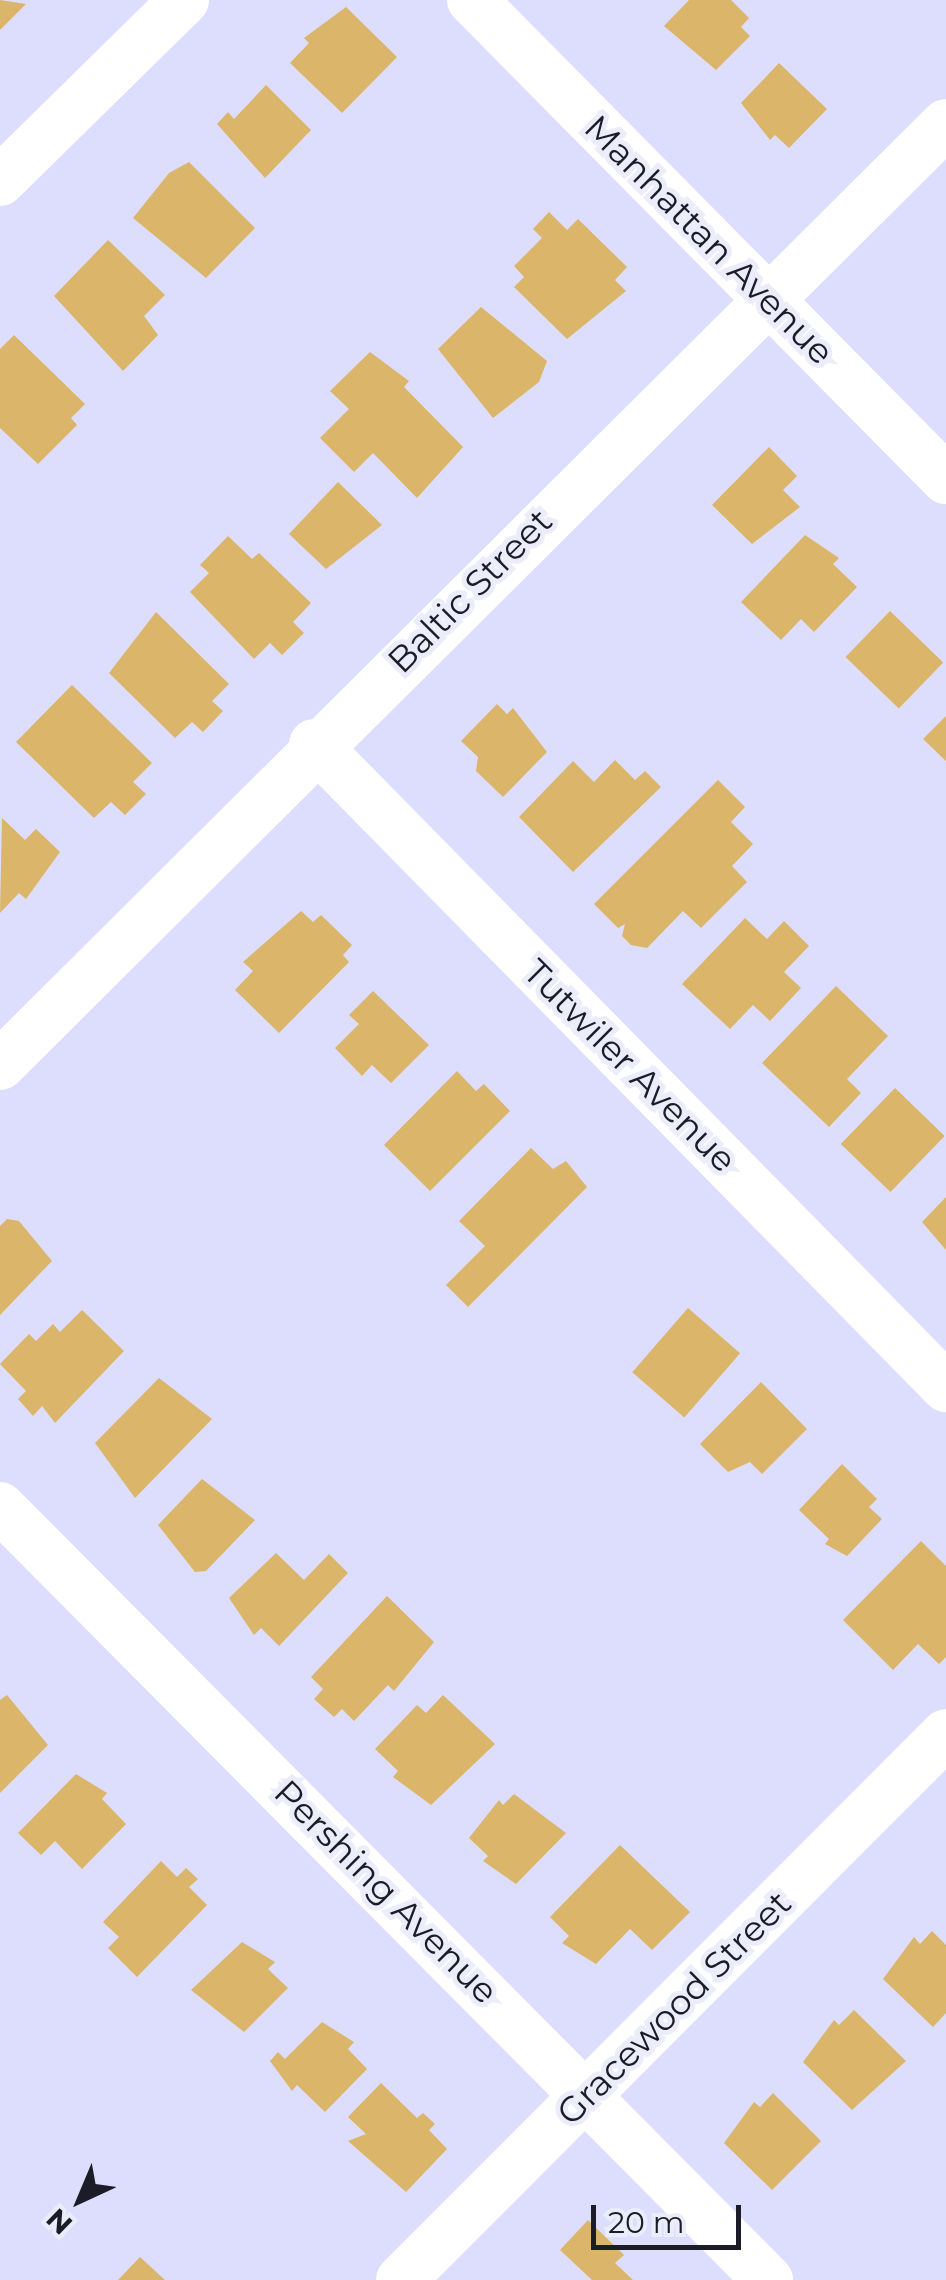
<!DOCTYPE html>
<html>
<head>
<meta charset="utf-8">
<style>
  body { margin:0 }
  #map { position:relative; width:946px; height:2280px; overflow:hidden; background:#dddefe; font-family:Montserrat,sans-serif }
  div>[style] { position:absolute }
  [style*='--x'] { left:calc(var(--x)*1px); top:calc(var(--y)*1px); width:calc(var(--w)*1px); rotate:calc(var(--a)*1deg) }
  .building>* { inset:0; background:#dbb569; transform-origin:0 0 }
  .minor>* { height:50px; margin:-25px; padding:0 25px; transform-origin:25px; border-radius:25px; background:#fff }
  span { translate:-50% -50%; white-space:nowrap; text-align:center; line-height:1.15; -webkit-text-stroke:10px #ecedfa; paint-order:stroke }
  .street-label { font-size:35px; color:#1b1c27 }
  .north { position:absolute; left:30px; top:2150px; width:100px; height:100px; -webkit-text-stroke:8px #ecedfa; paint-order:stroke; rotate:224deg; font-size:28px; font-weight:700; line-height:40px; text-align:center; color:#1b1c27 }
  .north::after { content:''; display:block; margin:auto; width:35px; height:45px; background:#1b1c27; clip-path:polygon(50% 0,100% 100%,50% 72%,0 100%) }
  .scale { position:absolute; left:591px; top:2205px; width:150px; height:45px; box-sizing:border-box; border:5px solid #1b1c27; border-top:0; padding-left:12px; font-size:30px; line-height:35px; white-space:nowrap; color:#1b1c27; -webkit-text-stroke:8px #ecedfa; paint-order:stroke }
</style>
</head>
<body>
<div id="map">
  <div class="building">
    <div style="clip-path:polygon(0 0,26px 4px,0 30px)"></div>
    <div style="clip-path:polygon(689px 0,731px 0,749px 18px,741px 27px,750px 36px,716px 70px,664px 26px)"></div>
    <div style="clip-path:polygon(346px 7px,397px 57px,342px 113px,290px 63px,309px 43px,304px 38px)"></div>
    <div style="clip-path:polygon(779px 63px,827px 109px,789px 148px,775px 135px,770px 140px,741px 103px)"></div>
    <div style="clip-path:polygon(266px 85px,311px 130px,265px 178px,217px 124px,228px 112px,234px 119px)"></div>
    <div style="clip-path:polygon(189px 162px,255px 228px,206px 278px,133px 218px,169px 173px)"></div>
    <div style="clip-path:polygon(549px 212px,567px 230px,578px 219px,627px 267px,615px 280px,626px 291px,567px 339px,514px 287px,524px 277px,514px 266px,542px 238px,533px 229px)"></div>
    <div style="clip-path:polygon(108px 240px,165px 295px,144px 316px,158px 335px,123px 371px,54px 296px)"></div>
    <div style="clip-path:polygon(481px 307px,547px 361px,539px 382px,493px 418px,438px 349px)"></div>
    <div style="clip-path:polygon(14px 335px,85px 404px,71px 418px,77px 425px,38px 464px,0 428px,0 349px)"></div>
    <div style="clip-path:polygon(370px 352px,409px 381px,404px 387px,463px 447px,417px 498px,373px 453px,354px 472px,320px 438px,349px 409px,330px 391px)"></div>
    <div style="clip-path:polygon(769px 447px,797px 476px,783px 490px,800px 507px,752px 544px,712px 505px)"></div>
    <div style="clip-path:polygon(338px 482px,382px 525px,326px 569px,289px 534px)"></div>
    <div style="clip-path:polygon(805px 535px,839px 558px,833px 564px,857px 587px,814px 632px,801px 619px,781px 640px,741px 602px)"></div>
    <div style="clip-path:polygon(228px 536px,252px 559px,259px 553px,311px 603px,293px 622px,304px 633px,282px 655px,270px 643px,254px 659px,190px 592px,209px 573px,200px 565px)"></div>
    <div style="left:890px;top:611px;width:74px;height:64px;rotate:44deg"></div>
    <div style="clip-path:polygon(156px 612px,229px 684px,212px 701px,223px 711px,203px 732px,192px 722px,175px 738px,109px 673px)"></div>
    <div style="clip-path:polygon(72px 685px,152px 763px,133px 782px,146px 794px,125px 815px,111px 802px,94px 818px,16px 742px)"></div>
    <div style="clip-path:polygon(497px 704px,507px 714px,513px 708px,547px 752px,503px 797px,476px 771px,478px 757px,461px 741px)"></div>
    <div style="clip-path:polygon(946px 716px,946px 761px,923px 739px)"></div>
    <div style="clip-path:polygon(615px 760px,635px 780px,645px 771px,661px 787px,573px 872px,519px 817px,573px 761px,594px 782px)"></div>
    <div style="clip-path:polygon(718px 780px,745px 807px,731px 822px,753px 844px,732px 866px,747px 882px,701px 928px,683px 911px,647px 948px,631px 945px,622px 936px,625px 924px,618px 928px,594px 904px)"></div>
    <div style="clip-path:polygon(2px 818px,25px 840px,36px 829px,60px 852px,26px 899px,19px 893px,0 913px)"></div>
    <div style="clip-path:polygon(301px 911px,313px 922px,321px 915px,352px 945px,343px 955px,349px 962px,279px 1033px,235px 990px,253px 971px,243px 962px)"></div>
    <div style="clip-path:polygon(745px 918px,767px 939px,784px 921px,809px 946px,784px 972px,801px 988px,770px 1021px,753px 1005px,730px 1029px,682px 984px)"></div>
    <div style="clip-path:polygon(836px 986px,888px 1036px,847px 1079px,861px 1093px,829px 1127px,762px 1063px)"></div>
    <div style="clip-path:polygon(373px 991px,429px 1045px,391px 1083px,372px 1065px,362px 1076px,335px 1048px,359px 1024px,349px 1015px)"></div>
    <div style="clip-path:polygon(457px 1071px,476px 1091px,484px 1084px,510px 1111px,430px 1191px,384px 1145px)"></div>
    <div style="left:895px;top:1088px;width:69px;height:78px;rotate:44deg"></div>
    <div style="clip-path:polygon(531px 1148px,553px 1169px,566px 1161px,587px 1187px,468px 1307px,446px 1285px,485px 1246px,459px 1221px)"></div>
    <div style="clip-path:polygon(946px 1197px,946px 1250px,922px 1222px)"></div>
    <div style="clip-path:polygon(7px 1219px,19px 1221px,52px 1261px,0 1315px,0 1226px)"></div>
    <div style="left:688px;top:1308px;width:69px;height:85px;rotate:41deg"></div>
    <div style="clip-path:polygon(82px 1310px,124px 1351px,55px 1423px,42px 1406px,33px 1416px,18px 1399px,26px 1391px,0 1364px,29px 1334px,36px 1341px,53px 1324px,60px 1332px)"></div>
    <div style="clip-path:polygon(159px 1378px,212px 1419px,135px 1498px,95px 1443px)"></div>
    <div style="clip-path:polygon(761px 1382px,807px 1429px,762px 1474px,750px 1462px,728px 1472px,700px 1444px)"></div>
    <div style="clip-path:polygon(842px 1464px,877px 1499px,869px 1507px,882px 1519px,847px 1556px,825px 1544px,829px 1539px,799px 1510px)"></div>
    <div style="clip-path:polygon(202px 1479px,255px 1520px,206px 1571px,195px 1572px,158px 1525px)"></div>
    <div style="clip-path:polygon(921px 1541px,946px 1566px,946px 1657px,939px 1664px,918px 1644px,893px 1670px,843px 1620px)"></div>
    <div style="clip-path:polygon(276px 1553px,304px 1580px,329px 1554px,348px 1573px,279px 1646px,261px 1628px,254px 1635px,229px 1598px)"></div>
    <div style="clip-path:polygon(387px 1596px,434px 1642px,394px 1691px,388px 1685px,354px 1721px,342px 1709px,334px 1717px,314px 1699px,323px 1689px,311px 1677px)"></div>
    <div style="clip-path:polygon(7px 1695px,48px 1745px,0 1793px,0 1700px)"></div>
    <div style="clip-path:polygon(443px 1695px,495px 1744px,431px 1805px,393px 1777px,398px 1771px,375px 1749px,417px 1705px,426px 1713px)"></div>
    <div style="clip-path:polygon(76px 1774px,107px 1793px,102px 1799px,126px 1824px,82px 1869px,55px 1841px,41px 1855px,18px 1833px)"></div>
    <div style="clip-path:polygon(514px 1794px,566px 1833px,516px 1884px,483px 1861px,488px 1856px,469px 1838px,499px 1800px,503px 1805px)"></div>
    <div style="clip-path:polygon(620px 1845px,690px 1912px,652px 1950px,630px 1929px,596px 1964px,562px 1943px,569px 1936px,550px 1917px)"></div>
    <div style="clip-path:polygon(161px 1861px,177px 1877px,186px 1868px,198px 1879px,189px 1887px,207px 1905px,137px 1977px,108px 1948px,119px 1937px,103px 1922px)"></div>
    <div style="clip-path:polygon(932px 1931px,946px 1945px,946px 2013px,933px 2027px,883px 1979px,914px 1937px,920px 1944px)"></div>
    <div style="clip-path:polygon(242px 1942px,275px 1962px,268px 1969px,288px 1988px,244px 2032px,191px 1990px)"></div>
    <div style="clip-path:polygon(854px 2010px,906px 2061px,852px 2110px,803px 2062px,834px 2020px,839px 2025px)"></div>
    <div style="clip-path:polygon(322px 2022px,354px 2042px,348px 2049px,367px 2069px,325px 2112px,297px 2085px,292px 2091px,270px 2061px,278px 2052px,285px 2059px)"></div>
    <div style="clip-path:polygon(381px 2083px,417px 2118px,423px 2113px,435px 2124px,429px 2130px,447px 2149px,406px 2192px,348px 2141px,366px 2134px,348px 2117px)"></div>
    <div style="clip-path:polygon(773px 2093px,821px 2141px,772px 2190px,724px 2143px,754px 2102px,760px 2107px)"></div>
    <div style="clip-path:polygon(588px 2220px,624px 2255px,615px 2263px,633px 2280px,592px 2280px,560px 2250px)"></div>
    <div style="clip-path:polygon(140px 2257px,165px 2280px,118px 2280px)"></div>
  </div>
  <div class="minor">
    <div style="--x:472;--y:0;--w:674;--a:45.3"></div>
    <div style="--x:0;--y:181;--w:258;--a:-44.5"></div>
    <div style="--x:314;--y:744;--w:902;--a:45.49"></div>
    <div style="--x:0;--y:1065;--w:1334;--a:-44.85"></div>
    <div style="--x:0;--y:1507;--w:1090;--a:45.19"></div>
    <div style="--x:401;--y:2280;--w:771;--a:-45.05"></div>
  </div>
  <div class="street-label">
    <span style="left:709px;top:240px;rotate:45deg">Manhattan Avenue</span>
    <span style="left:470px;top:591px;rotate:-45deg">Baltic Street</span>
    <span style="left:630px;top:1066px;rotate:45deg">Tutwiler Avenue</span>
    <span style="left:386px;top:1892px;rotate:45deg">Pershing Avenue</span>
    <span style="left:674px;top:2008px;rotate:-45deg">Gracewood Street</span>
  </div>
  <div class="north">N</div>
  <div class="scale">20 m</div>
</div>
</body>
</html>
